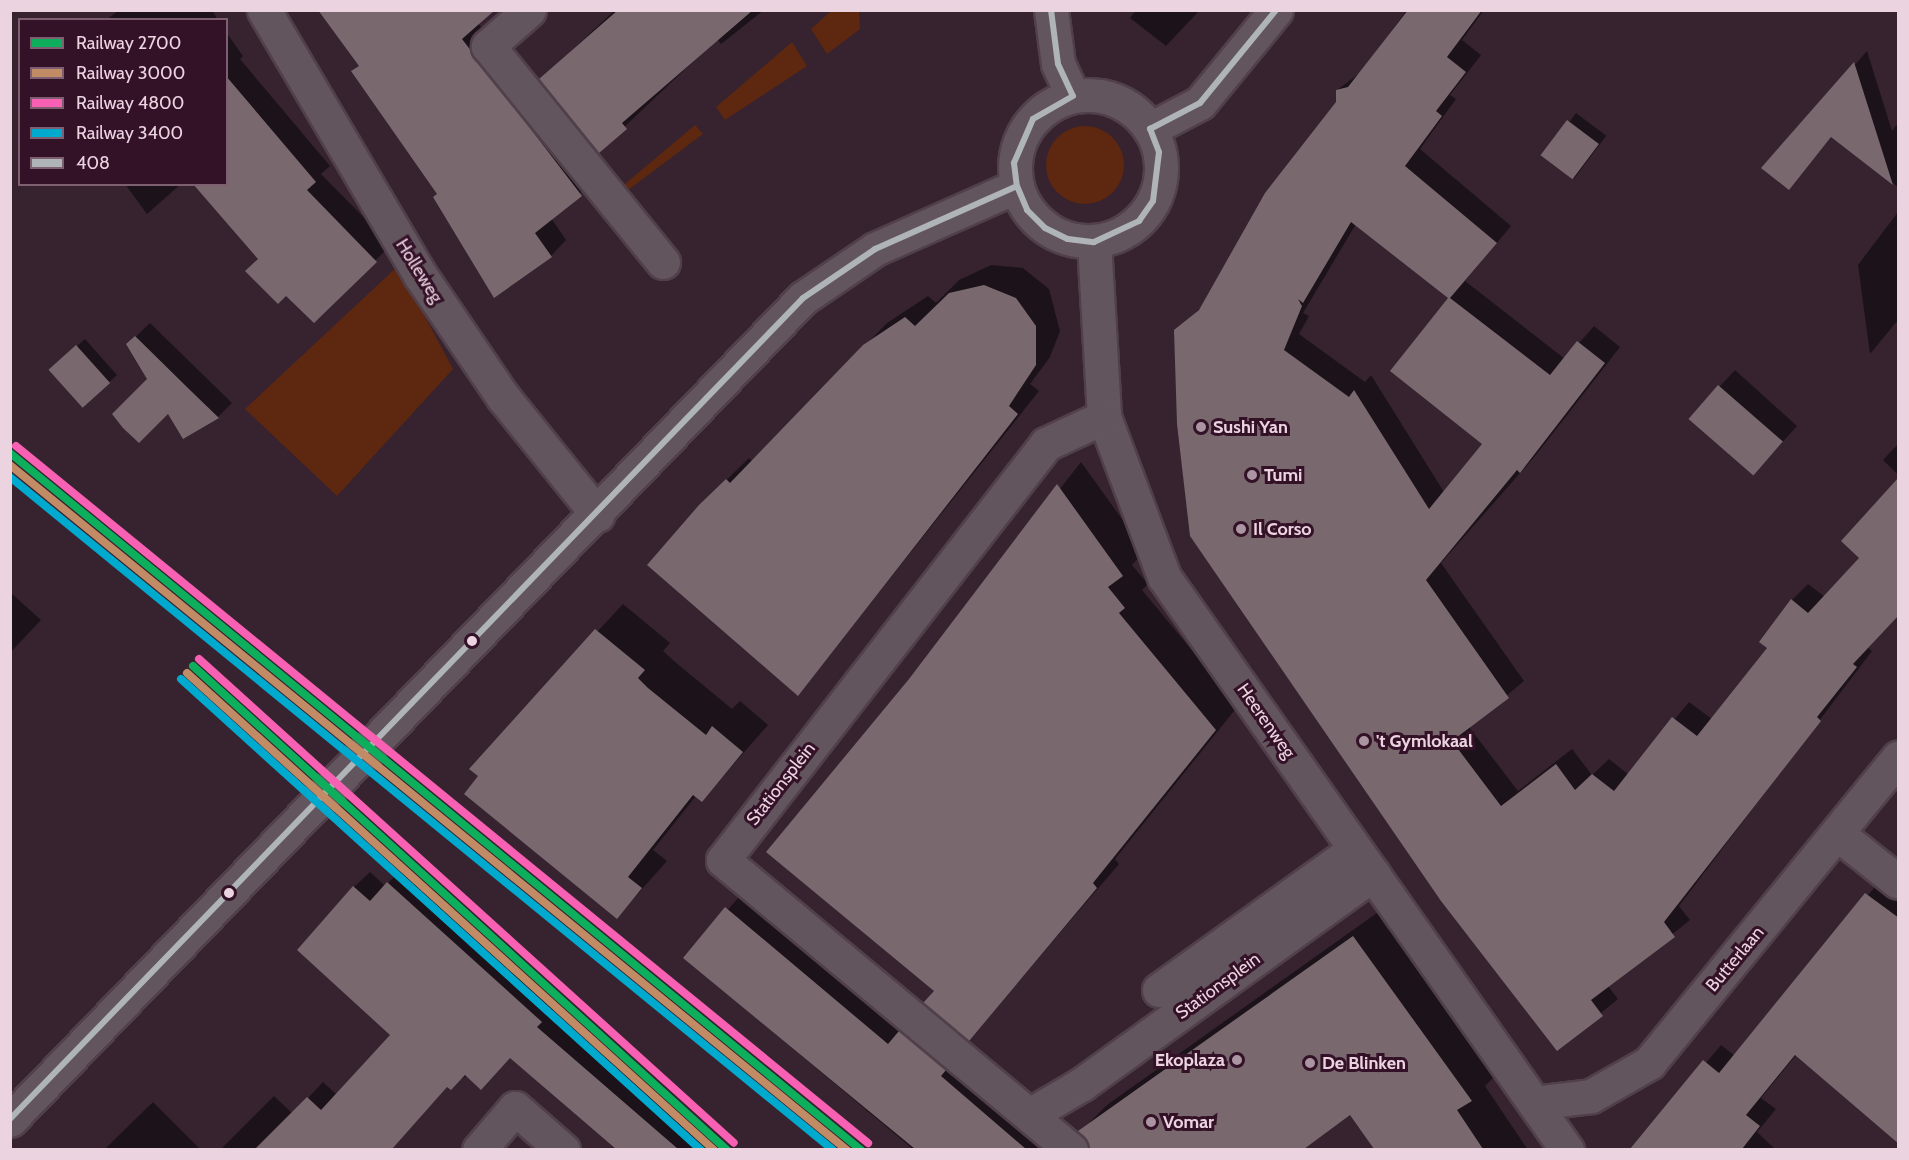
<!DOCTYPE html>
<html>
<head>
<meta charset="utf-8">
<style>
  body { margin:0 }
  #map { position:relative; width:1909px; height:1160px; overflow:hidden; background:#36232f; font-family:Cabin,sans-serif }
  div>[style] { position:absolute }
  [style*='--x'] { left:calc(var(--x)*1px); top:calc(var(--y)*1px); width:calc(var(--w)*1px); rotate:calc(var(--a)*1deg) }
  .green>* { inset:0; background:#5e2710 }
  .round { border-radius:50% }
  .shadow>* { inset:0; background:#0007; transform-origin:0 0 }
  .building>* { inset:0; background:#7a686f; transform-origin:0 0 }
  .roads { filter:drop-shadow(2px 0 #51404b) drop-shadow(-2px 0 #51404b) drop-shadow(0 2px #51404b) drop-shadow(0 -2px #51404b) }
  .minor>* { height:33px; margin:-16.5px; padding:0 16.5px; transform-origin:16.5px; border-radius:16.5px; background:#63555e }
  .minor>.ring { margin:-16.5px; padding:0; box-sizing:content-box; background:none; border:33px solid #63555e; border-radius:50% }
  .bus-1>* { height:6px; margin:-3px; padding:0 3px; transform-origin:3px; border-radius:3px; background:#afb4b9 }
  .rail-1>* { height:8px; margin:-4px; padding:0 4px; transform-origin:4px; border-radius:4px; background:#0daf5c }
  .rail-2>* { height:8px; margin:-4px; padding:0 4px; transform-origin:4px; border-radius:4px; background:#c18c65 }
  .rail-3>* { height:8px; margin:-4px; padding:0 4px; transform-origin:4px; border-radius:4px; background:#f860b3 }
  .rail-4>* { height:8px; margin:-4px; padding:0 4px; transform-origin:4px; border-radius:4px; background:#00a9ce }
  .dots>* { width:16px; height:16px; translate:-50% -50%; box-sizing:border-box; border:3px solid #331127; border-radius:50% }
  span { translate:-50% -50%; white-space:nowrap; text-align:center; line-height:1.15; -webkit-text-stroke:6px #331127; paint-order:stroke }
  .street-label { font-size:18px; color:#ebd3e0 }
  .poi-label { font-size:18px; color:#ebd3e0; font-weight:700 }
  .left { translate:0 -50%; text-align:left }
  .right { translate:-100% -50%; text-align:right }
  .frame { position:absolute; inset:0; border:12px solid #ebd3e0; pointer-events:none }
  .legend { position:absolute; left:18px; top:18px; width:210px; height:168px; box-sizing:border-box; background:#331127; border:2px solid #7d5f71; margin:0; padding:8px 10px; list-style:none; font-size:18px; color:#ebd3e0 }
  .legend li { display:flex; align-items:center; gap:12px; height:30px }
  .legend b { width:30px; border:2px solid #7d5f71 }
</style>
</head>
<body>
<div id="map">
  <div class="green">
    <div style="clip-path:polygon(831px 11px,859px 11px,860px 29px,827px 54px,811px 29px)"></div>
    <div style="clip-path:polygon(792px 42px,807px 66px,725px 120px,716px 107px)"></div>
    <div style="clip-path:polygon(695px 125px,703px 134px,624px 193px,619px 189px)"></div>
    <div class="round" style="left:1046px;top:126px;width:78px;height:78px"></div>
    <div style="clip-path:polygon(398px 266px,453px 369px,337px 496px,245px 409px)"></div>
  </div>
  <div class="shadow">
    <div style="clip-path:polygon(119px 10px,212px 10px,218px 20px,106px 20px)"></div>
    <div style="clip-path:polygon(615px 10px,764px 10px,721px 44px,717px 39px,599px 151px,541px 79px)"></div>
    <div style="clip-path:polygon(1136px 10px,1200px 10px,1166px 46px,1130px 18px)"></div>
    <div style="clip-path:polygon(evenodd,1407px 10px,1484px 10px,1462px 40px,1481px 55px,1450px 95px,1456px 99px,1420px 149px,1511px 226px,1465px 281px,1565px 359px,1594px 326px,1620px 347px,1536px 455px,1441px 563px,1524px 681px,1469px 727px,1518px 791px,1572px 749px,1592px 775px,1609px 759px,1629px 775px,1689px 702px,1712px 719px,1769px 647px,1761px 641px,1792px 600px,1808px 584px,1825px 597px,1862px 558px,1898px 479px,1867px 647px,1872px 651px,1679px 906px,1690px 920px,1608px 986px,1618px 999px,1557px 1049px,1176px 330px,1204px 305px,1337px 102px,1337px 90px,1360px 73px,1407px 10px,1356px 224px,1450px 298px,1485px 443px,1444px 492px,1371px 375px,1365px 382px,1299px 334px,1309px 316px,1303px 313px,1356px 224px)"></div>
    <div style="clip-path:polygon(478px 23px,597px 179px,551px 218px,566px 240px,551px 256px,439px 194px,353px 71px)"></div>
    <div style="clip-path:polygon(226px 32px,243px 56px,240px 59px,330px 166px,321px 174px,391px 245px,314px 321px,260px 258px,226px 184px)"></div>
    <div style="clip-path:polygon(1867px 51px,1892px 131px,1898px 123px,1898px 187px,1832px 136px,1789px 188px,1764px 168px)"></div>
    <div style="left:1576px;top:113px;width:38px;height:54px;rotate:37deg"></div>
    <div style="clip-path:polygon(125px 184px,181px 184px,147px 214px)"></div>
    <div style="clip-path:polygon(1898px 212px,1898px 320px,1870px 354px,1858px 265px)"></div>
    <div style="clip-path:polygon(991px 265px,1023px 268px,1049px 289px,1060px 331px,1050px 357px,1030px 384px,1039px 391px,798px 694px,700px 506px,749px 458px,752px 461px,887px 323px,928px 296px,936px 303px,959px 280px)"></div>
    <div style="clip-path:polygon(150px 323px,232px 403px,218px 417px,168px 412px,128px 344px)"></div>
    <div style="clip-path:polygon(85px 339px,117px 375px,84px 405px,59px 362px)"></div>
    <div style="clip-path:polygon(1735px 370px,1797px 426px,1767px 459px,1690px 419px)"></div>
    <div style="clip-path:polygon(1898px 444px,1898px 475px,1883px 460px)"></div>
    <div style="clip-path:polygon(1081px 462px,1145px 551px,1132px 565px,1148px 584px,1142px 590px,1238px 706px,1115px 859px,1119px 864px,969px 1039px,936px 991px,910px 680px)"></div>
    <div style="clip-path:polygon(10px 592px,41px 620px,10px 653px)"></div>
    <div style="clip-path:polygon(623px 604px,670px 643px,663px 651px,674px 661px,732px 709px,740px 701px,768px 725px,702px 800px,696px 796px,653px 850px,667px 861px,617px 917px,471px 768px)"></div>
    <div style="clip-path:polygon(403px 868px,556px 1006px,552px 1011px,711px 1150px,618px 1150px,510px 1056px,448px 1085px,388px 1150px,220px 1150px,274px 1096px,293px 1114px,323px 1082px,337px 1095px,393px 1035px,354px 887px,370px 872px,385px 886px)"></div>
    <div style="clip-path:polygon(1883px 877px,1898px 890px,1898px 1135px,1797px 1054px,1761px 1098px,1776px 1109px,1757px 1132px,1776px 1150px,1632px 1150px,1721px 1045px,1735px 1056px)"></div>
    <div style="clip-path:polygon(746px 889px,1068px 1150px,914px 1150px,685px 958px)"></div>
    <div style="clip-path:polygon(1381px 910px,1498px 1073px,1485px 1086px,1528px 1150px,1375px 1150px,1351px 1113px,1301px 1150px,1092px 1150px,1080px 1132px,1107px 1105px)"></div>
    <div style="clip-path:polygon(153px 1102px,201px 1150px,104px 1150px,118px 1136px)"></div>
  </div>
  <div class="building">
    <div style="clip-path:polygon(318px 10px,495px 10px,462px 39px,582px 196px,535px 233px,552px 257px,494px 298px,433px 197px,437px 194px,351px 71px,359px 66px)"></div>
    <div style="clip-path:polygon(618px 10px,753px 10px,622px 123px,627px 129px,599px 153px,539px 79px)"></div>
    <div style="clip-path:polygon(evenodd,1408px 10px,1482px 10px,1447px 57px,1466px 72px,1436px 111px,1442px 116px,1405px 166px,1497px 243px,1450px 298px,1550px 375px,1577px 341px,1605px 363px,1520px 473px,1517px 470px,1426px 580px,1509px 698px,1452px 741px,1501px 806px,1556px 764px,1575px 790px,1592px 774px,1614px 791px,1672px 717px,1697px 736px,1767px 648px,1759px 642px,1791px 599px,1808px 613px,1859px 558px,1841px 541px,1899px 477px,1899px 615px,1853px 664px,1857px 667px,1817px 717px,1821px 721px,1664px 922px,1675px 937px,1591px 1000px,1603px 1016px,1557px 1051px,1441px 901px,1190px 536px,1177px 424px,1174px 330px,1199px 310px,1265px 193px,1336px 102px,1336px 90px,1348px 87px,1408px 10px,1351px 222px,1448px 298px,1390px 371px,1482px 444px,1429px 509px,1354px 390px,1349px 397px,1284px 350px,1302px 306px,1298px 299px,1303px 303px,1351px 222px)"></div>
    <div style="clip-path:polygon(1854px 62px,1893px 185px,1831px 137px,1789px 190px,1761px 168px)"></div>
    <div style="clip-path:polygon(226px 76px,316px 182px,307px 190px,377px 262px,314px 323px,286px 296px,278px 304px,245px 271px,258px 259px,193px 184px,226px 184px)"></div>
    <div style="left:1567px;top:120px;width:40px;height:44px;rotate:37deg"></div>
    <div style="clip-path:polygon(984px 285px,1016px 298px,1036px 326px,1036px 365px,1009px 406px,1018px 414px,798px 696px,647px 565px,699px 505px,726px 479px,730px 483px,863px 345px,905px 317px,915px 326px,949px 293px)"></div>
    <div style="clip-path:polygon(135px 336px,191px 391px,219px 418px,183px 439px,168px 414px,139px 443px,123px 428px,112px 414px,147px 379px,126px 344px)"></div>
    <div style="left:76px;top:345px;width:51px;height:37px;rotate:48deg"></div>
    <div style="left:1718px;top:385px;width:86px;height:45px;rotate:41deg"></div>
    <div style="clip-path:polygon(1057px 484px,1123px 576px,1108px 587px,1125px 608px,1119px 613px,1216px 730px,1093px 883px,1097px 888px,969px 1041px,923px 1003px,934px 991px,766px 852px,909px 679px)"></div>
    <div style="clip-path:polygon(595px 629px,645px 670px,638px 678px,648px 688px,706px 735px,712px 726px,743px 752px,702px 802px,693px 795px,628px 877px,642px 888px,617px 919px,464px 794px,478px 776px,469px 769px)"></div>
    <div style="clip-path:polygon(387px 882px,542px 1022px,537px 1027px,678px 1149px,616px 1149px,510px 1058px,481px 1090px,465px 1075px,451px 1090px,447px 1087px,392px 1149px,255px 1149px,307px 1097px,321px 1110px,390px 1035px,297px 950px,353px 886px,370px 901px)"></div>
    <div style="clip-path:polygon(1865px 893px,1899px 918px,1899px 1144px,1795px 1055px,1746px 1115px,1760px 1126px,1742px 1149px,1630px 1149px,1703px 1060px,1719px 1073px)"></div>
    <div style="clip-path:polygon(725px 907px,888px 1044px,899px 1031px,946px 1070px,941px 1076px,1026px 1149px,915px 1149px,683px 958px)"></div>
    <div style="clip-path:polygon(1353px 936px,1472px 1101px,1457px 1110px,1483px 1149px,1374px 1149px,1350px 1115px,1304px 1149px,1089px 1149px,1078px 1131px)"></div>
  </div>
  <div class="roads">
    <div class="minor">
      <div style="--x:264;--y:10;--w:308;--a:59.5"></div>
      <div style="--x:420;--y:275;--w:148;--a:55.8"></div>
      <div style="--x:503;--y:397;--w:151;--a:51.2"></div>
      <div style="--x:529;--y:10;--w:55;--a:138.7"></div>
      <div style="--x:488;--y:46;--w:278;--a:51"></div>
      <div style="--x:1051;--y:10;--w:54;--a:82.6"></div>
      <div style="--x:1058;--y:64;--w:35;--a:65"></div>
      <div class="ring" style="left:1015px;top:95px;width:113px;height:113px"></div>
      <div style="--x:1150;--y:129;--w:56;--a:-27.5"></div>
      <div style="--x:1200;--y:103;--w:120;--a:-50.7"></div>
      <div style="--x:1094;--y:242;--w:175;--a:86.7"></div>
      <div style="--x:1104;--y:417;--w:171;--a:69.4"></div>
      <div style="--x:1164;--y:577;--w:701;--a:54.88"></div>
      <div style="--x:1839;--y:835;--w:75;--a:38.5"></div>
      <div style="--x:1159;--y:990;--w:241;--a:-35.7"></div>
      <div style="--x:1534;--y:1103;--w:57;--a:-7"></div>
      <div style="--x:1591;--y:1096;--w:67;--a:-29.6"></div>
      <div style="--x:1649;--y:1063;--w:394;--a:-50.8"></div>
      <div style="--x:1031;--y:1114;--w:59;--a:-30.5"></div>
      <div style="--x:1082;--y:1084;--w:359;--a:-35.8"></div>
      <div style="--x:10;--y:1120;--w:1142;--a:-46.03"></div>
      <div style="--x:803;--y:298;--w:87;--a:-34.2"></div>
      <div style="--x:875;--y:249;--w:155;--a:-23.9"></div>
      <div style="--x:479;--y:1150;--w:55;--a:-49.4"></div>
      <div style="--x:515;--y:1108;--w:64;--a:41.2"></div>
      <div style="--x:1071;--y:1150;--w:453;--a:-140.2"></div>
      <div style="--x:723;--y:860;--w:527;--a:-52.17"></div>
      <div style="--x:1046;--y:444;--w:64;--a:-25"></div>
    </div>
  </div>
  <div class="bus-1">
    <div style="--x:1051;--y:10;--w:54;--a:82.6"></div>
    <div style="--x:1058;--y:64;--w:35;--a:65"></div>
    <div style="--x:1073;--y:96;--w:46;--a:150.1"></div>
    <div style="--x:1033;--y:119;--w:48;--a:113.4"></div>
    <div style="--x:1014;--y:163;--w:23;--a:83"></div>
    <div style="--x:1017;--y:186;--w:26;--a:67"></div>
    <div style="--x:1027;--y:210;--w:25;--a:45"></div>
    <div style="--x:1045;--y:228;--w:25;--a:26"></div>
    <div style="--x:1068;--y:239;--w:26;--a:7"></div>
    <div style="--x:1094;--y:242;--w:50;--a:-25"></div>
    <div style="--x:1139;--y:221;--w:24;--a:-55"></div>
    <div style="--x:1153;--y:201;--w:49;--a:-83"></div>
    <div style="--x:1159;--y:152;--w:25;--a:-111"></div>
    <div style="--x:1150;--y:129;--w:56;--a:-27.5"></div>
    <div style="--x:1200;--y:103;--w:120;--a:-50.7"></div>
    <div style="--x:10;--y:1119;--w:1141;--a:-45.99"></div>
    <div style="--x:803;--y:298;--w:87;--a:-34.2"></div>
    <div style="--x:875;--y:249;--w:155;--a:-23.9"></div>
  </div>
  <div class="rail-1">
    <div style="--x:10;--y:453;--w:1100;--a:39.32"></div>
    <div style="--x:193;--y:666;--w:721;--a:42.19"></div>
  </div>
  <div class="rail-2">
    <div style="--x:10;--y:465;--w:1082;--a:39.3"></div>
    <div style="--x:187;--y:673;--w:711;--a:42.15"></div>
  </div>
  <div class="rail-3">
    <div style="--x:16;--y:446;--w:1101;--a:39.29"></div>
    <div style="--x:199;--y:659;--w:721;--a:42.13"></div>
  </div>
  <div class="rail-4">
    <div style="--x:10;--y:477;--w:1063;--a:39.27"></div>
    <div style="--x:181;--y:679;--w:702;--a:42.17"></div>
  </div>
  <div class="dots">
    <div style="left:1201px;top:427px;background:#ac95a2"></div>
    <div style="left:1252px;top:475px;background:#ac95a2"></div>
    <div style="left:1241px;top:529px;background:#ac95a2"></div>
    <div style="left:472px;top:641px;background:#ebd3e0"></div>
    <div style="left:1364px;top:741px;background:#ac95a2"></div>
    <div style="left:229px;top:893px;background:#ebd3e0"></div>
    <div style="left:1237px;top:1060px;background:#ac95a2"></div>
    <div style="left:1310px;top:1063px;background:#ac95a2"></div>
    <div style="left:1151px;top:1122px;background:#ac95a2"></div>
  </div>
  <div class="street-label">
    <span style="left:419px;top:271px;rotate:58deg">Holleweg</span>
    <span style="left:1266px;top:721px;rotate:55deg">Heerenweg</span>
    <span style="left:781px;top:784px;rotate:-52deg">Stationsplein</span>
    <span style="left:1735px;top:959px;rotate:-50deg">Butterlaan</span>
    <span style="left:1218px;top:986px;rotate:-36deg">Stationsplein</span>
  </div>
  <div class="poi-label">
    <span class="left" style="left:1213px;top:427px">Sushi Yan</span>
    <span class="left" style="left:1264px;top:475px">Tumi</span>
    <span class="left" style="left:1253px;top:529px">Il Corso</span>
    <span class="left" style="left:1376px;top:741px">'t Gymlokaal</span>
    <span class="right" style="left:1225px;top:1060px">Ekoplaza</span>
    <span class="left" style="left:1322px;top:1063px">De Blinken</span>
    <span class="left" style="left:1163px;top:1122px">Vomar</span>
  </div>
  <div class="frame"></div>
  <ul class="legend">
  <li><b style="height:8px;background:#0daf5c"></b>Railway 2700</li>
  <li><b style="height:8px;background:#c18c65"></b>Railway 3000</li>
  <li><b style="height:8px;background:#f860b3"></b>Railway 4800</li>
  <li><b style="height:8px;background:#00a9ce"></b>Railway 3400</li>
  <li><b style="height:8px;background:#afb4b9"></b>408</li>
  </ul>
</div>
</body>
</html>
